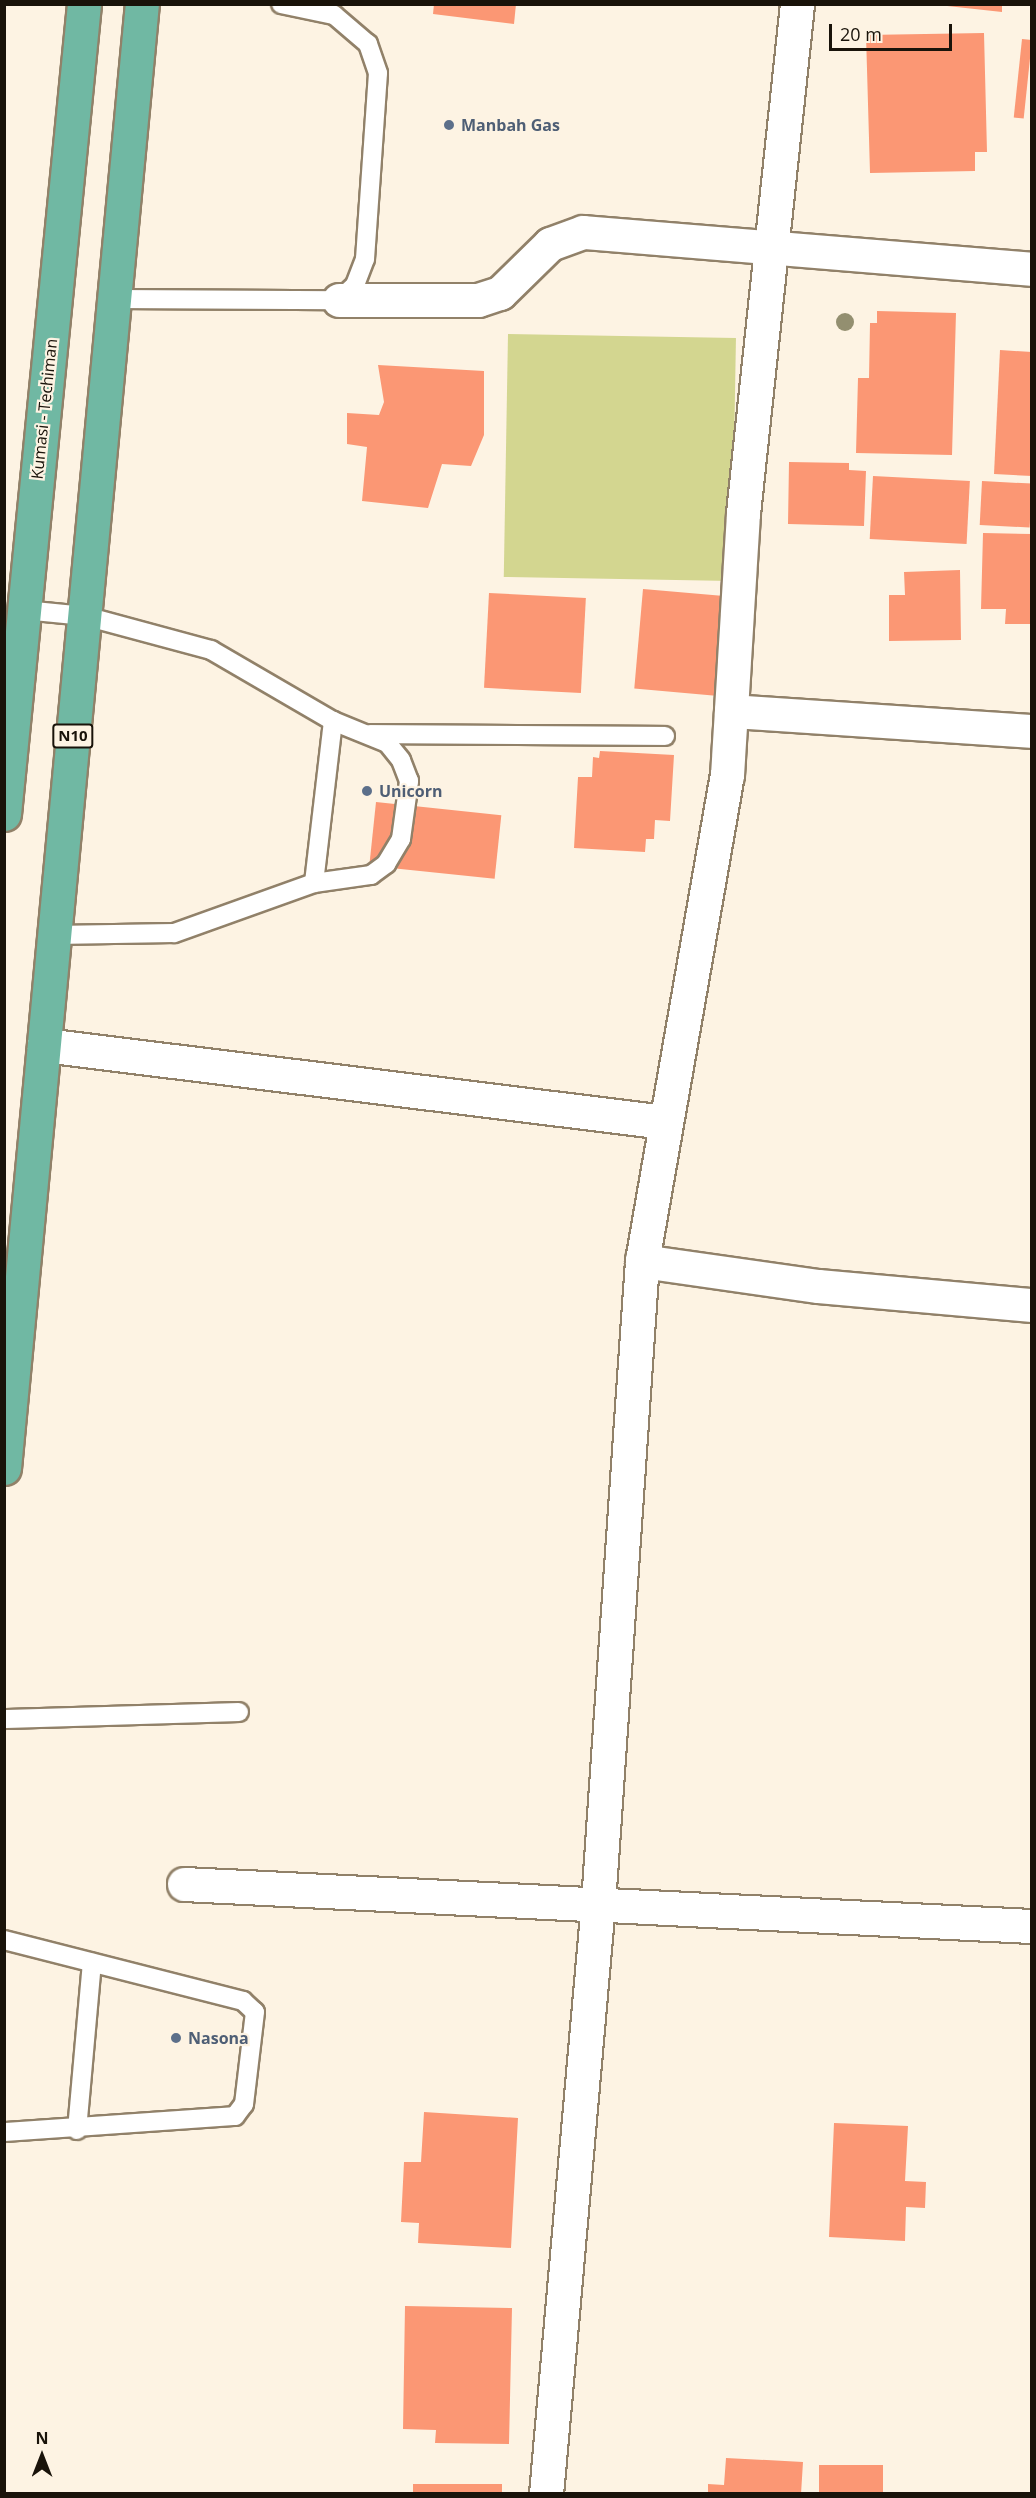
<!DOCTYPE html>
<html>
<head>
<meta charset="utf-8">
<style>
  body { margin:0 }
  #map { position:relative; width:1036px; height:2498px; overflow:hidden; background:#fdf3e3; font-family:"Open Sans",sans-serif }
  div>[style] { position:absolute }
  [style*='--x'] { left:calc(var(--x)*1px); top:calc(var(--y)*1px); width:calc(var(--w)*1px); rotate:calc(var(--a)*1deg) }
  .green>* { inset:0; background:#d3d690; transform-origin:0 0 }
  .building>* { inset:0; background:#fb9774; transform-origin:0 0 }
  .roads { filter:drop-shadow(2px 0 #918169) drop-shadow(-2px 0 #918169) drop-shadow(0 2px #918169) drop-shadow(0 -2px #918169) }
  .service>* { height:18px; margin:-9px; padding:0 9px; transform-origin:9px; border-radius:9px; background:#fff }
  .minor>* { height:33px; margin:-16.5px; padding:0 16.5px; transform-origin:16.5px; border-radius:16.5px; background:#fff }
  .trunk>* { height:33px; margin:-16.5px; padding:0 16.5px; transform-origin:16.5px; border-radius:16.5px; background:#70b8a3 }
  .trees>* { width:18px; height:18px; margin:-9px; border-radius:50%; background:#938f70 }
  .dots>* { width:16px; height:16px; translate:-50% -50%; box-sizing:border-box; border:3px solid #fdf3e3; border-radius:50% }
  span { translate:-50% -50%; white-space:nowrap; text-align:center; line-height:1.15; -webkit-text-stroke:4.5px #fdf3e3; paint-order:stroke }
  .shield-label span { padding:2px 4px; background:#fdf3e3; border:2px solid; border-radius:4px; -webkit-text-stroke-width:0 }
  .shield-label { font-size:15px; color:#19130a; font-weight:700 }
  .service-label { font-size:16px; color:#4e5e75; font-weight:700 }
  .left { translate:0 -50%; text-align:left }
  .street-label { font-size:16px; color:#19130a }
  .frame { position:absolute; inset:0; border:6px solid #19130a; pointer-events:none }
  .north { position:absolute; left:12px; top:2426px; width:60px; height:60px; -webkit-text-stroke:4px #fdf3e3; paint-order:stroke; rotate:0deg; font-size:16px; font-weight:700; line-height:24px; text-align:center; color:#19130a }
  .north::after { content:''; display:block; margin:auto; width:21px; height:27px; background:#19130a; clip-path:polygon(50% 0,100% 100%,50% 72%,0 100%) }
  .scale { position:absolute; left:829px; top:24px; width:123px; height:27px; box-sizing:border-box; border:3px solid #19130a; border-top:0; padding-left:8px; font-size:18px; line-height:21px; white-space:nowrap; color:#19130a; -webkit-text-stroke:4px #fdf3e3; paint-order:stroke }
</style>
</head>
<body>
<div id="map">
  <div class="green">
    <div style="left:508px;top:334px;width:228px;height:243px;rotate:1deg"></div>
  </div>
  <div class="building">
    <div style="clip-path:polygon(434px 4px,516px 4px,514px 24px,433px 14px)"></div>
    <div style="clip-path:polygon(929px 4px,1002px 4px,1002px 12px)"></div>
    <div style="clip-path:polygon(984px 33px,987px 152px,975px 152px,975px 171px,870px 173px,866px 35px)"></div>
    <div style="left:1022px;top:39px;width:10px;height:79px;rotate:6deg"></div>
    <div style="clip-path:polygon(877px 311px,956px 313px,952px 455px,856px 453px,858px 378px,869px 378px,870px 323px,877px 323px)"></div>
    <div style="clip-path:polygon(1000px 350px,1032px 352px,1032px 476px,994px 474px)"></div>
    <div style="clip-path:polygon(378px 365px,484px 371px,484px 435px,471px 466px,442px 464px,428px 508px,362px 501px,367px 447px,347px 444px,347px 413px,379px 415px,384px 402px)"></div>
    <div style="clip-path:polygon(789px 462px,849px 463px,849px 470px,866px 471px,864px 526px,788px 524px)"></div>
    <div style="left:873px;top:476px;width:97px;height:63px;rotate:3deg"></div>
    <div style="left:982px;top:481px;width:50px;height:44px;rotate:3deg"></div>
    <div style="clip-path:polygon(983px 533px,1032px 534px,1032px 624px,1005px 624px,1006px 609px,981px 609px)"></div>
    <div style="clip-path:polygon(960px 570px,961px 640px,889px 641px,889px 595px,905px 595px,904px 572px)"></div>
    <div style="left:643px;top:589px;width:90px;height:100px;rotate:5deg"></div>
    <div style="left:489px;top:593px;width:97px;height:95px;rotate:3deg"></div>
    <div style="clip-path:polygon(600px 751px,674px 755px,670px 821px,655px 820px,654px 839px,646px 839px,645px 852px,574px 848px,578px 777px,592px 777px,593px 757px,599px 758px)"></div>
    <div style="left:376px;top:802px;width:126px;height:64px;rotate:6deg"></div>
    <div style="clip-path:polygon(424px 2112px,518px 2118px,511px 2248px,418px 2243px,419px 2223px,401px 2222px,404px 2162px,421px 2162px)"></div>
    <div style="clip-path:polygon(834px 2123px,908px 2126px,905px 2181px,926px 2182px,925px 2208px,906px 2207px,905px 2241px,829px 2237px)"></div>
    <div style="clip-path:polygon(405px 2306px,512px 2308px,509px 2444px,435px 2443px,436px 2430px,403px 2429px)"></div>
    <div style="clip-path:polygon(726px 2458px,803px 2462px,801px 2494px,708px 2494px,708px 2484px,724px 2485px)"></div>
    <div style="left:819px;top:2465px;width:64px;height:29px"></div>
    <div style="left:413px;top:2484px;width:89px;height:10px"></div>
  </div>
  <div class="roads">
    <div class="service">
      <div style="--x:115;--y:299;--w:224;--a:0.3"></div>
      <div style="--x:339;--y:300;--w:22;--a:-43"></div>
      <div style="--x:355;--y:285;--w:28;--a:-69"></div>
      <div style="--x:365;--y:259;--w:186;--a:-86"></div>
      <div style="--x:378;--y:73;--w:31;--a:-109"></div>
      <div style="--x:368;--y:44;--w:45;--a:-139.5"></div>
      <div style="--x:334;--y:15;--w:54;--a:-168.3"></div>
      <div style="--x:24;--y:610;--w:61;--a:5.6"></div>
      <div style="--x:85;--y:616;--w:131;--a:15.1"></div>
      <div style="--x:211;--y:650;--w:141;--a:30.2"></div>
      <div style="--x:333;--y:721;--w:163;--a:96.7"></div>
      <div style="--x:314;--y:883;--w:149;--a:160.3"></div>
      <div style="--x:174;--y:933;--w:120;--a:179"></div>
      <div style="--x:370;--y:734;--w:295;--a:0.4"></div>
      <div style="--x:314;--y:883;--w:58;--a:-8"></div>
      <div style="--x:371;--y:875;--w:19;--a:-36"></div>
      <div style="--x:386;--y:864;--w:29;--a:-59"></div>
      <div style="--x:401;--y:839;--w:59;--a:-82.1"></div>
      <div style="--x:409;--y:781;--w:22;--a:-111"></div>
      <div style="--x:401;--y:760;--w:22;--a:-129"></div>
      <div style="--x:387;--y:743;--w:58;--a:-157.8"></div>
      <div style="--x:4;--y:1719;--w:235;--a:-1.7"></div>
      <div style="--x:4;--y:1940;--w:247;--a:14.3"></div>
      <div style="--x:243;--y:2001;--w:16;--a:43"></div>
      <div style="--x:255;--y:2012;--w:93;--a:96.8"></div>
      <div style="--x:244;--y:2104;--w:15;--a:127"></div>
      <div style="--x:235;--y:2116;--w:232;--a:176"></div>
      <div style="--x:77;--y:2130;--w:168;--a:-84.9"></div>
    </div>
    <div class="minor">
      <div style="--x:339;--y:300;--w:139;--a:0"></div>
      <div style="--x:478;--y:300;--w:23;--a:-18"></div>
      <div style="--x:500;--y:293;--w:70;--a:-44.4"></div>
      <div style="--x:550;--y:244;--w:35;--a:-20"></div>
      <div style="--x:583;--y:232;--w:451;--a:4.7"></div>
      <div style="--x:731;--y:711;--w:302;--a:3.8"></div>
      <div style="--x:44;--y:1045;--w:626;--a:7.07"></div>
      <div style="--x:642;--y:1261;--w:178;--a:8.1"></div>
      <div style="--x:818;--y:1286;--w:215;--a:5.1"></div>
      <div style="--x:184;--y:1884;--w:849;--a:2.84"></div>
      <div style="--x:546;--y:2494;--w:593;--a:-84.97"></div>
      <div style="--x:598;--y:1903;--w:644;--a:-86.08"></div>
      <div style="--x:642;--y:1261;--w:493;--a:-80.1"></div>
      <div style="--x:727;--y:775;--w:262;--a:-86.5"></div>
      <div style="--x:743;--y:513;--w:512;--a:-83.94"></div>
    </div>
    <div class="trunk">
      <div style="--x:4;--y:814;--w:814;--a:-84.36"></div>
      <div style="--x:4;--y:1468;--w:1470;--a:-84.62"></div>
    </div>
  </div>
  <div class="trees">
    <div style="left:845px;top:322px"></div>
  </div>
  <div class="dots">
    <div style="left:449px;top:125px;background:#5c6f8a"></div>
    <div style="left:367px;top:791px;background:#5c6f8a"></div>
    <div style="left:176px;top:2038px;background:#5c6f8a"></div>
  </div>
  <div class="shield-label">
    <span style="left:73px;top:736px">N10</span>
  </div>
  <div class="service-label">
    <span class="left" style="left:461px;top:125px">Manbah Gas</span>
    <span class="left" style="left:379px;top:791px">Unicorn</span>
    <span class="left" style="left:188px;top:2038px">Nasona</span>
  </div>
  <div class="street-label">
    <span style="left:44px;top:409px;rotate:-84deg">Kumasi - Techiman</span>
  </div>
  <div class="frame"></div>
  <div class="north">N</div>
  <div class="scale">20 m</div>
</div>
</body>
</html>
